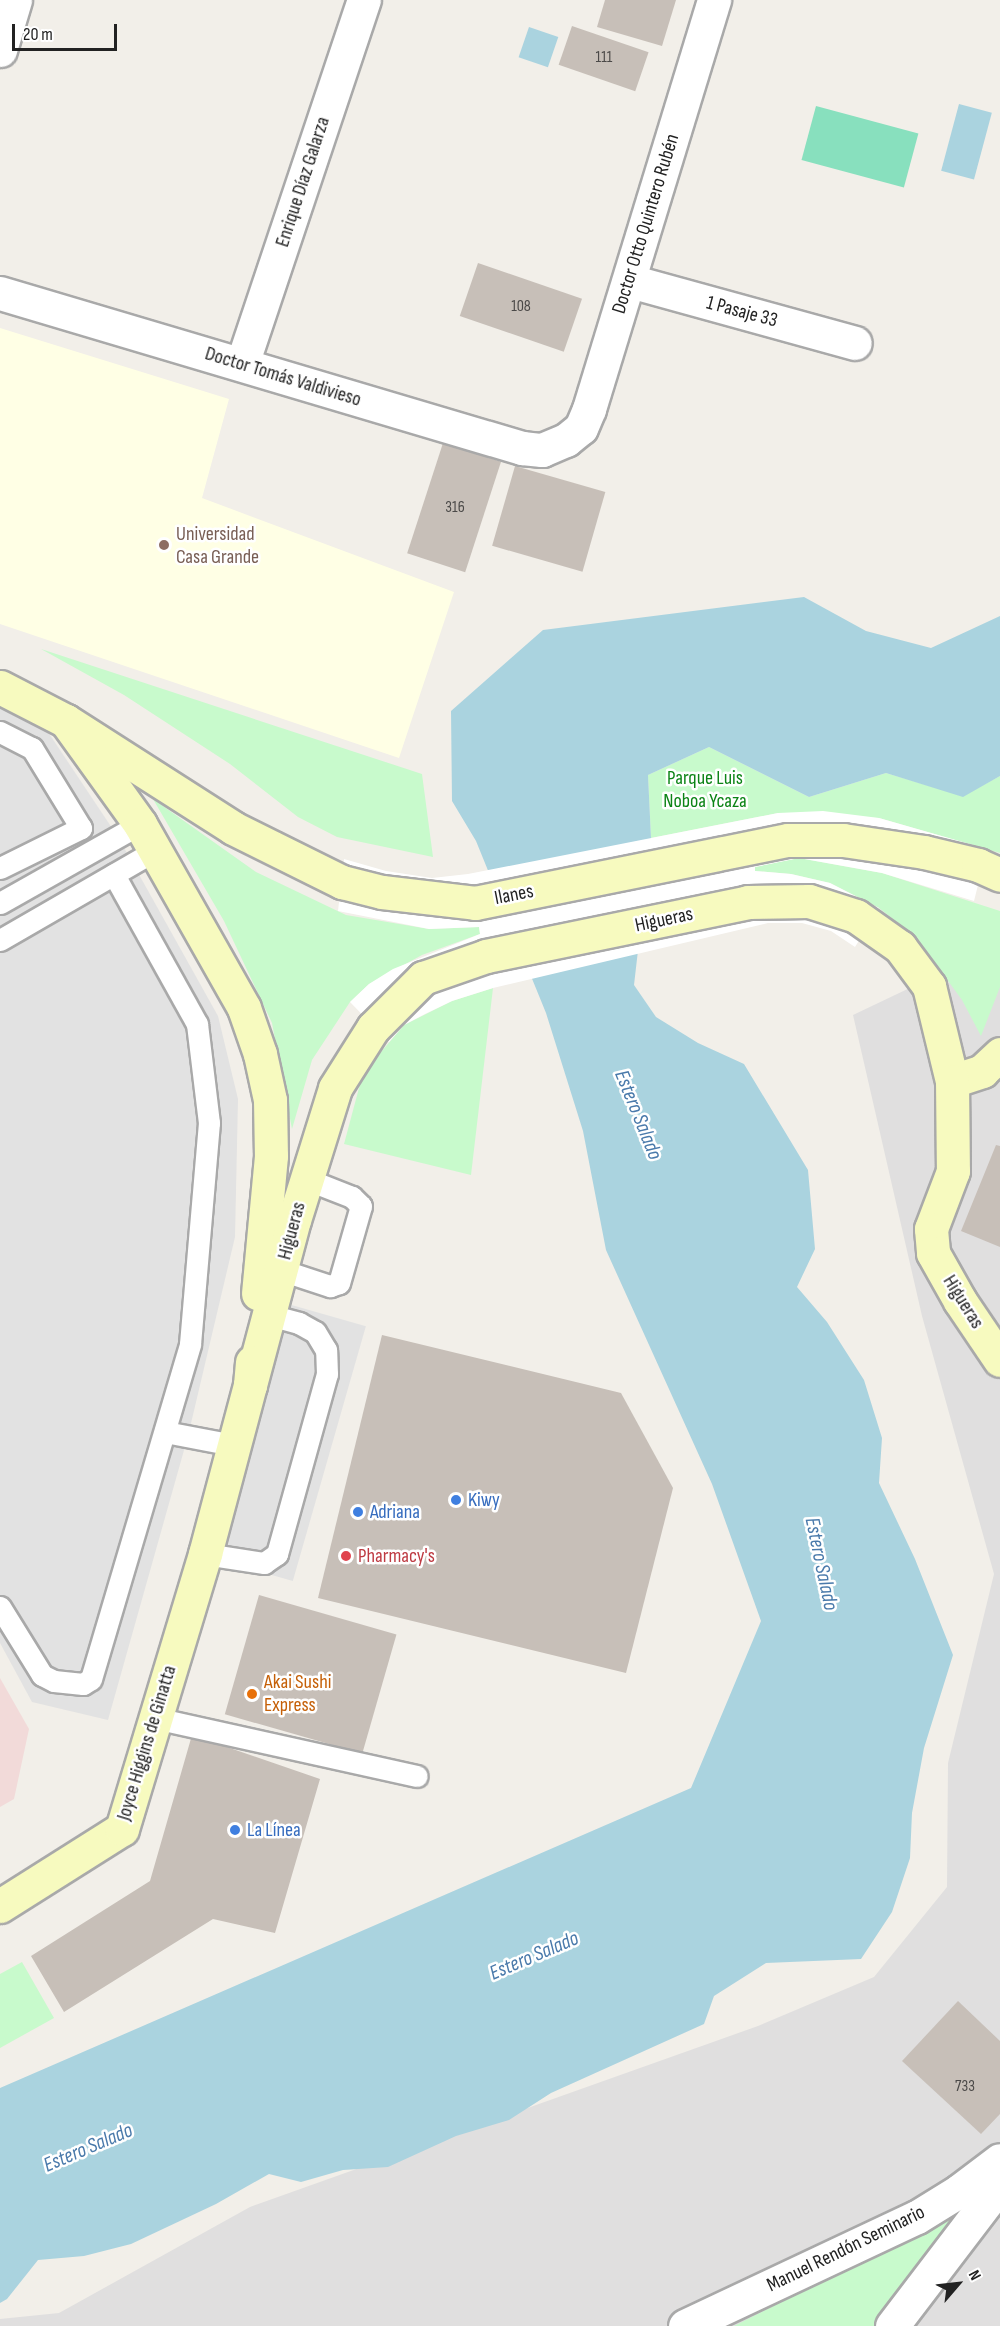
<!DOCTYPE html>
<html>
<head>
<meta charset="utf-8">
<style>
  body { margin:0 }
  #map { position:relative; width:1000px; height:2326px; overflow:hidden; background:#f2efe9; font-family:"Sofia Sans Condensed",sans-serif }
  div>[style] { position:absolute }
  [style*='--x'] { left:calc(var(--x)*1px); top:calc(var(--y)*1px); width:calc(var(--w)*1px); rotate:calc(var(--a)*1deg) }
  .residential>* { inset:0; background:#e0dfdf }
  .commercial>* { inset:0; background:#f2dad9 }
  .education>* { inset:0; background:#ffffe5 }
  .park>* { inset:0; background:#c8facc }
  .pitch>* { inset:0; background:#88e0be; transform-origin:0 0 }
  .parking>* { inset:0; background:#e2e2e2; transform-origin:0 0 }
  .water>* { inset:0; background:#aad3df; transform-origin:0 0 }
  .pier>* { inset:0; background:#fff }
  .building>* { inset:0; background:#c7bfb8; transform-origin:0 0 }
  .roads { filter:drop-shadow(2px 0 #a9a9a9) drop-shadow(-2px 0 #a9a9a9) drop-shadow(0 2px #a9a9a9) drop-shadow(0 -2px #a9a9a9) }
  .lane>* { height:21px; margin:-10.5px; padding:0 10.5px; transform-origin:10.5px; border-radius:10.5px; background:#fff }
  .street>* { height:33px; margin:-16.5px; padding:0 16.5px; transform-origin:16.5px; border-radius:16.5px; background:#fff }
  .secondary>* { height:33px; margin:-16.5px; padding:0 16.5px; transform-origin:16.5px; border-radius:16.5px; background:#f7fabf }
  .dots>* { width:16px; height:16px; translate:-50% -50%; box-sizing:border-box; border:3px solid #fff; border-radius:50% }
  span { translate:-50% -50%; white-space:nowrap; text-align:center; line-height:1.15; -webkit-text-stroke:5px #fff; paint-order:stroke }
  .number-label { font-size:16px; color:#4b4948 }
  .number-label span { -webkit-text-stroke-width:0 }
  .street-label { font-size:20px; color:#222 }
  .education-label { font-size:20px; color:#785e54 }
  .left { translate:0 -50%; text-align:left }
  .park-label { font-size:20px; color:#0c8416 }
  .shop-label { font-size:20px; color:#366cbe }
  .health-label { font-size:20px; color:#be3a42 }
  .food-label { font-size:20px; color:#c56008 }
  .water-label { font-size:21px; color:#4a7aab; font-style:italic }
  .north { position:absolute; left:928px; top:2254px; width:60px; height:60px; -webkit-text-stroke:4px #fff; paint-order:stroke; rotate:62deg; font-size:16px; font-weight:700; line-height:24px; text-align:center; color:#222 }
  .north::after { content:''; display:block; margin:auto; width:21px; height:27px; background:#222; clip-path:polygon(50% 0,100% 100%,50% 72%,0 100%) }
  .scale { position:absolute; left:12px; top:24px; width:105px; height:27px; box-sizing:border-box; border:3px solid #222; border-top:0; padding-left:8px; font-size:18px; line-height:21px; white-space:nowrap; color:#222; -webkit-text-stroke:4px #fff; paint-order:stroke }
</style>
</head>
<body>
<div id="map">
  <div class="residential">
    <div style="clip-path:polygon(1000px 945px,1000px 2326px,0 2326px,0 2319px,59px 2313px,250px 2207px,758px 2026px,874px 1977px,947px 1887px,948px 1763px,994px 1574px,922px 1316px,853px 1015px)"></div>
  </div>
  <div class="commercial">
    <div style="clip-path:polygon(0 1678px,29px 1729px,14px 1799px,0 1807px)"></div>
  </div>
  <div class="education">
    <div style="clip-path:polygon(0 328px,229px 399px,202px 498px,454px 592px,399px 758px,0 624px)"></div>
  </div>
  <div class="park">
    <div style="clip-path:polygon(41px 649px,422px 774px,433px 857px,337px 837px,298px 817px,230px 764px,124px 695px)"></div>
    <div style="clip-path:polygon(709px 747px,809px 797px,886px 773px,963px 796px,1000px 776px,1000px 853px,879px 818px,778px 813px,651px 838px,648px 775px)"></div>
    <div style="clip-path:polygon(153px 799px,256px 872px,346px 915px,429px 929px,479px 927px,480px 934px,422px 955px,369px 984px,350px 1002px,312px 1060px,292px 1129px,272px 1023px,224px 921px)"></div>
    <div style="clip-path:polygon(799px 858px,882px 873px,1000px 911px,1000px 987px,981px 1036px,962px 1000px,935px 963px,904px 928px,879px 908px,830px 883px,791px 874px,755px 871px,755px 867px)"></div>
    <div style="clip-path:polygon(493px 988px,471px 1175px,344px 1144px,363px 1073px,404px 1025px,452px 1001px)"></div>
    <div style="clip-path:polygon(22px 1962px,54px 2018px,0 2048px,0 1974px)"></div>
    <div style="clip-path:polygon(990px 2195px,874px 2326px,734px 2326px)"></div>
  </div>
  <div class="pitch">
    <div style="left:816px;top:106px;width:106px;height:56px;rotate:15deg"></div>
  </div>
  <div class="parking">
    <div style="clip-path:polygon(0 708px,48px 732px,118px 837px,218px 1016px,238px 1099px,235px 1237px,188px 1436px,108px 1720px,32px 1702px,0 1643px)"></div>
    <div style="left:288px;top:1304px;width:81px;height:265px;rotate:16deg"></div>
  </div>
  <div class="water">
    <div style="left:529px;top:27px;width:31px;height:32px;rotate:19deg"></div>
    <div style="left:959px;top:104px;width:34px;height:69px;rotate:15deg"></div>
    <div style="clip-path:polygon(804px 597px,866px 631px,931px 648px,1000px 616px,1000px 776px,963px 797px,886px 773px,809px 797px,709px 747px,648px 775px,651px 838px,634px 985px,656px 1017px,698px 1043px,744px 1064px,808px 1170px,815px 1249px,797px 1287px,827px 1322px,864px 1380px,882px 1438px,879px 1483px,915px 1559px,953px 1655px,924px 1748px,912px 1813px,910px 1858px,892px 1912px,861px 1959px,766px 1963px,714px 1996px,704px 2024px,551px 2093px,509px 2120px,456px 2136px,388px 2167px,343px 2170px,301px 2182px,269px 2174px,216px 2204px,131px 2244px,84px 2256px,38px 2260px,7px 2299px,0 2303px,0 2088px,691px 1788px,761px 1621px,712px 1484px,606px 1250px,583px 1131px,546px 1013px,476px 841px,452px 801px,451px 711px,543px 630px)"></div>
  </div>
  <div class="pier">
    <div style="clip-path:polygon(823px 811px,879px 818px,987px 849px,974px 901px,882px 873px,799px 858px,755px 867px,755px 871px,791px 874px,830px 883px,879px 908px,855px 947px,831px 931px,802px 923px,768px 923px,493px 988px,452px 1001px,425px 1014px,404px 1025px,389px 1042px,350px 1002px,369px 984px,393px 969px,480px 934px,479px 927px,429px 929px,338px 911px,344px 859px,386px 871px,432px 878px,468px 874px,778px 813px)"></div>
  </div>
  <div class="building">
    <div style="clip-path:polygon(605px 0,676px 0,662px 46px,597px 27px)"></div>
    <div style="left:572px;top:26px;width:81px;height:41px;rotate:19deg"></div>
    <div style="left:478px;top:263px;width:110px;height:56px;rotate:19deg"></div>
    <div style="left:443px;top:443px;width:61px;height:116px;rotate:18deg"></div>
    <div style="left:515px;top:466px;width:94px;height:83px;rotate:16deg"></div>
    <div style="clip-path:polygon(996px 1145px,1000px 1146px,1000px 1247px,961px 1231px)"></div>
    <div style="clip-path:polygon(382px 1335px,621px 1393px,673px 1488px,626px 1673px,318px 1598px)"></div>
    <div style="left:259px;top:1595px;width:143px;height:124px;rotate:16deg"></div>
    <div style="clip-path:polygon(192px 1735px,320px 1779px,275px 1933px,213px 1919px,64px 2012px,31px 1956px,150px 1881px)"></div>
    <div style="clip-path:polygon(958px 2001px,1000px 2041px,1000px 2114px,981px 2134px,902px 2061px)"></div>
  </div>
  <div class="roads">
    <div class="lane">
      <div style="--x:0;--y:732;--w:36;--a:27"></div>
      <div style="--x:32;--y:748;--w:94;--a:58.5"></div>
      <div style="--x:81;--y:828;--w:90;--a:153.7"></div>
      <div style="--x:0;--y:903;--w:161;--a:-29.4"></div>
      <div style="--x:0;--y:940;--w:178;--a:-30"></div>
      <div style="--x:281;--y:1270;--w:52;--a:18.1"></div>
      <div style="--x:330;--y:1286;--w:9;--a:-18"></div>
      <div style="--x:339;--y:1283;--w:80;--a:-74.1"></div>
      <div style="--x:361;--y:1206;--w:13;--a:-135"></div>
      <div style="--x:352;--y:1197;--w:49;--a:-158.6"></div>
      <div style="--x:165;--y:1432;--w:69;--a:10.8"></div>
      <div style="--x:205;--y:1554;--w:60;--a:8.7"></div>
      <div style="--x:264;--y:1563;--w:16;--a:-35"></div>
      <div style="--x:277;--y:1554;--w:187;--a:-74.5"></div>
      <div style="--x:327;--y:1374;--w:24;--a:-92"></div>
      <div style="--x:326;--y:1350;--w:21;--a:-121"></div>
      <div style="--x:315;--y:1332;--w:18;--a:-151"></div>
      <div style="--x:299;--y:1323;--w:31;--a:-165"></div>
      <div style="--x:0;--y:1607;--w:80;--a:58.3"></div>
      <div style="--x:42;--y:1675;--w:13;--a:27"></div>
      <div style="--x:54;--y:1681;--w:29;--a:6"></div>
      <div style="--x:83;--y:1684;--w:9;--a:-32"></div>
      <div style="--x:91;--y:1679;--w:349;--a:-73.5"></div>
      <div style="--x:190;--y:1344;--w:222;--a:-85.1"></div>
      <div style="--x:209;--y:1123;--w:100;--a:-96.9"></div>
      <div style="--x:197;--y:1024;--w:171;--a:-119.1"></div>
      <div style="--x:155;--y:1718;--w:268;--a:12.5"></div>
    </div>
    <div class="street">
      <div style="--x:0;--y:50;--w:52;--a:-73.3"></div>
      <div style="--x:630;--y:281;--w:233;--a:15.4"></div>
      <div style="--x:0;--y:293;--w:545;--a:16.54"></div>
      <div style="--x:522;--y:448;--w:20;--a:6"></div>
      <div style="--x:542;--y:450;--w:26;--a:-23"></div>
      <div style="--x:566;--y:440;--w:19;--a:-39"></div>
      <div style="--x:581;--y:428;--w:21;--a:-67"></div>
      <div style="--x:589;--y:409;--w:428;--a:-73"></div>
      <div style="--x:242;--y:364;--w:384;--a:-71.5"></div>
      <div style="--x:685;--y:2326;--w:256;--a:-25.2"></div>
      <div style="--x:917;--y:2217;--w:49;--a:-31.8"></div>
      <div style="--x:959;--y:2191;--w:51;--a:-37.1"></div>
      <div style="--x:892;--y:2326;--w:178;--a:-52.7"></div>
    </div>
    <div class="secondary">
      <div style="--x:0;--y:687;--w:74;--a:27.3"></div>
      <div style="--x:66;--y:721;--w:198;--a:32.6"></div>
      <div style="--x:233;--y:828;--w:122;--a:26.4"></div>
      <div style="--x:342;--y:882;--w:41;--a:14"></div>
      <div style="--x:382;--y:892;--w:94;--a:6.7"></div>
      <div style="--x:475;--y:903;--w:319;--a:-11.4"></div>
      <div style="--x:788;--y:840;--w:55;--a:0"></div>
      <div style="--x:843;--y:840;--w:82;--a:8.4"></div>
      <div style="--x:924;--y:852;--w:56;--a:13.5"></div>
      <div style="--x:978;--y:865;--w:24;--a:24"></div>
      <div style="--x:66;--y:721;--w:127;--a:54.3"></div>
      <div style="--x:140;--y:824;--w:211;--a:60.5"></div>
      <div style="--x:244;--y:1008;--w:49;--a:70.8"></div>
      <div style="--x:260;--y:1054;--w:47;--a:77.7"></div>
      <div style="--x:270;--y:1100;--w:56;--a:89"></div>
      <div style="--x:271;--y:1156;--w:138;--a:95.4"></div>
      <div style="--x:952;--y:1081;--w:32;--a:-18"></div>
      <div style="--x:982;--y:1071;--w:25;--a:-43"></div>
      <div style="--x:250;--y:1385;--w:171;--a:-75.1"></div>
      <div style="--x:294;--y:1220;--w:138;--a:-72.7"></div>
      <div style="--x:335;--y:1088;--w:71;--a:-57.7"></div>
      <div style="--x:373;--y:1028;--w:71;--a:-45"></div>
      <div style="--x:423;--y:978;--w:67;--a:-19.2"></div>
      <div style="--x:486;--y:956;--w:268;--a:-11.6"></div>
      <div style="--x:748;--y:902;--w:61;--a:-0.9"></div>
      <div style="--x:809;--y:901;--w:49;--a:17.7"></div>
      <div style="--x:856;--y:916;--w:54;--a:35.2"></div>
      <div style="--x:900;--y:947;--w:49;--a:53.4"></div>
      <div style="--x:929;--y:986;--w:98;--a:76.4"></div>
      <div style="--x:952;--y:1081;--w:90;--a:89.4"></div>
      <div style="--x:953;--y:1171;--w:62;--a:110.8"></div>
      <div style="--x:931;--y:1229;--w:24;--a:85"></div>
      <div style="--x:933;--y:1253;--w:55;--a:60.6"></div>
      <div style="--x:960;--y:1301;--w:71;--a:55.9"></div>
      <div style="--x:0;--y:1906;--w:144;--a:-32.3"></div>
      <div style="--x:122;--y:1829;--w:287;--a:-73.2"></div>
      <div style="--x:205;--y:1554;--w:175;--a:-75.1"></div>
      <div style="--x:250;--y:1385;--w:23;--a:-85"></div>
    </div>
  </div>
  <div class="dots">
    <div style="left:164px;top:545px;background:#8d6e63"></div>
    <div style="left:456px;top:1500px;background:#3f7fe0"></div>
    <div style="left:358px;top:1512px;background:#3f7fe0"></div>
    <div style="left:346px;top:1556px;background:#e0444e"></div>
    <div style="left:252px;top:1694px;background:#e8710a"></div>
    <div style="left:235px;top:1830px;background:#3f7fe0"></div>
  </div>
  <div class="number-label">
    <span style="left:604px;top:58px">111</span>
    <span style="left:521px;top:307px">108</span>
    <span style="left:455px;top:508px">316</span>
    <span style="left:965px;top:2087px">733</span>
  </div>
  <div class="street-label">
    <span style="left:303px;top:182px;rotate:-72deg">Enrique Díaz Galarza</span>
    <span style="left:646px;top:224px;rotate:-73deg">Doctor Otto Quintero Rubén</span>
    <span style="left:742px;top:312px;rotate:15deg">1 Pasaje 33</span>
    <span style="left:283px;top:377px;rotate:17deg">Doctor Tomás Valdivieso</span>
    <span style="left:514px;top:895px;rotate:-11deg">Ilanes</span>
    <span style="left:664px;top:920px;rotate:-12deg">Higueras</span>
    <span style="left:292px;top:1231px;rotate:-75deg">Higueras</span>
    <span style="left:963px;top:1302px;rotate:58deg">Higueras</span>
    <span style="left:147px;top:1743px;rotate:-73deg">Joyce Higgins de Ginatta</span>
    <span style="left:846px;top:2249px;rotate:-26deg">Manuel Rendón Seminario</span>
  </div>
  <div class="education-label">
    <span class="left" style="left:176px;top:546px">Universidad<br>Casa Grande</span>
  </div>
  <div class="park-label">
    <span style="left:705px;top:790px">Parque Luis<br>Noboa Ycaza</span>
  </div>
  <div class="shop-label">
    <span class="left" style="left:468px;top:1500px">Kiwy</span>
    <span class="left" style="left:370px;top:1512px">Adriana</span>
    <span class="left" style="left:247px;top:1830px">La Línea</span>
  </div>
  <div class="health-label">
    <span class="left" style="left:358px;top:1556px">Pharmacy's</span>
  </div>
  <div class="food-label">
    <span class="left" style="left:264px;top:1694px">Akai Sushi<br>Express</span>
  </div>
  <div class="water-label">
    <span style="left:638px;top:1115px;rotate:68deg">Estero Salado</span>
    <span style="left:821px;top:1564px;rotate:78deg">Estero Salado</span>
    <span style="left:534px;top:1956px;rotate:-23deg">Estero Salado</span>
    <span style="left:88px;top:2148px;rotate:-23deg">Estero Salado</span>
  </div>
  <div class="north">N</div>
  <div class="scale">20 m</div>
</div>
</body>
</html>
